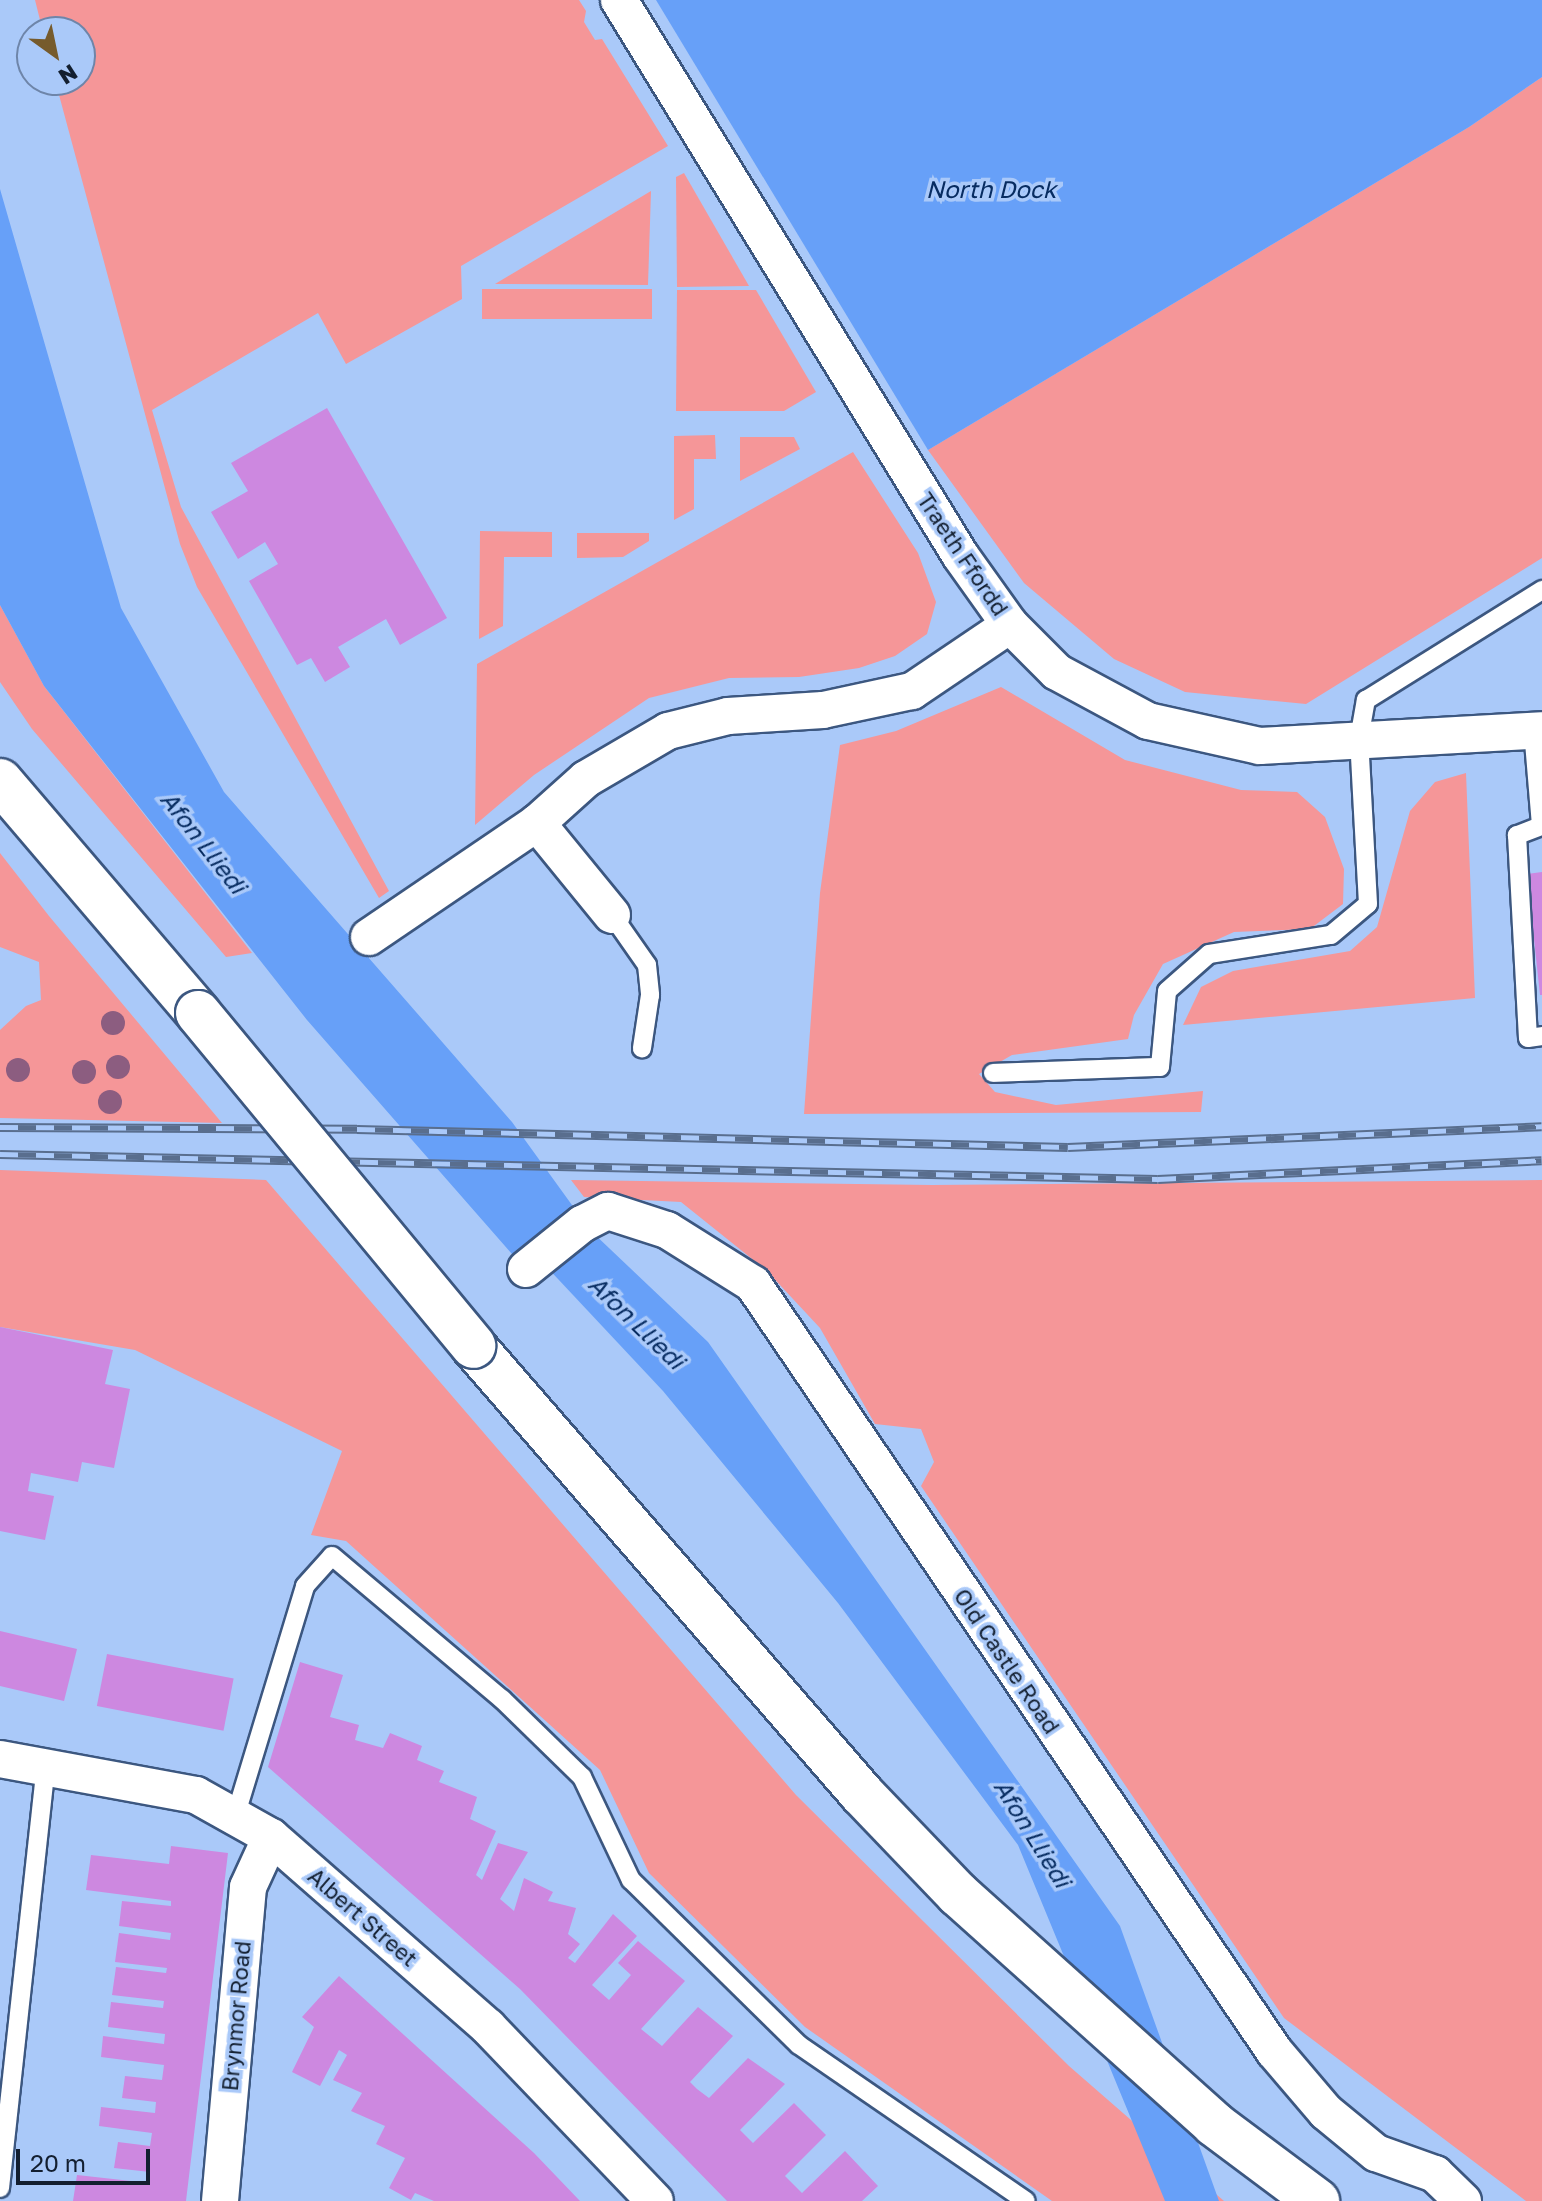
<!DOCTYPE html>
<html>
<head>
<meta charset="utf-8">
<style>
  body { margin:0 }
  #map { position:relative; width:1542px; height:2201px; overflow:hidden; background:#aac9f9; font-family:"Golos Text",sans-serif }
  div>[style] { position:absolute }
  [style*='--x'] { left:calc(var(--x)*1px); top:calc(var(--y)*1px); width:calc(var(--w)*1px); rotate:calc(var(--a)*1deg) }
  .green>* { inset:0; background:#f59698; transform-origin:0 0 }
  .water>* { inset:0; background:#67a0f8 }
  .building>* { inset:0; background:#cd88e0; transform-origin:0 0 }
  .roads { filter:drop-shadow(2px 0 #3c5780) drop-shadow(-2px 0 #3c5780) drop-shadow(0 2px #3c5780) drop-shadow(0 -2px #3c5780) }
  .service>* { height:18px; margin:-9px; padding:0 9px; transform-origin:9px; border-radius:9px; background:#fff }
  .minor>* { height:36px; margin:-18px; padding:0 18px; transform-origin:18px; border-radius:18px; background:#fff }
  .secondary>* { height:44px; margin:-22px; padding:0 22px; transform-origin:22px; border-radius:22px; background:#fff }
  .rail>* { height:9px; margin-top:-4.5px; transform-origin:0; background:repeating-linear-gradient(90deg,#aac9f9 0 18px,#596e8e 0 36px); box-sizing:border-box; border-block:2px solid #596e8e }
  .bridges { filter:drop-shadow(2px 0 #3c5780) drop-shadow(-2px 0 #3c5780) drop-shadow(0 2px #3c5780) drop-shadow(0 -2px #3c5780) }
  .secondary-bridge>* { height:44px; margin:-22px; padding:0 22px; transform-origin:22px; border-radius:22px; background:#fff }
  .trees>* { width:24px; height:24px; margin:-12px; border-radius:50%; background:#8c5d80 }
  span { translate:-50% -50%; white-space:nowrap; text-align:center; line-height:1.15; -webkit-text-stroke:7px #aac9f9; paint-order:stroke }
  .street-label { font-size:22px; color:#131f30 }
  .water-label { font-size:24px; color:#072c61; font-style:italic }
  .north { position:absolute; left:16px; top:16px; width:80px; height:80px; box-sizing:border-box; background:#aac9f9; border:2px solid #6e85a9; border-radius:50%; rotate:147deg; font-size:22px; font-weight:700; line-height:32px; text-align:center; color:#131f30 }
  .north::after { content:''; display:block; margin:auto; width:28px; height:36px; background:#765b2d; clip-path:polygon(50% 0,100% 100%,50% 72%,0 100%) }
  .scale { position:absolute; left:16px; top:2149px; width:134px; height:36px; box-sizing:border-box; border:4px solid #131f30; border-top:0; padding-left:10px; font-size:24px; line-height:28px; white-space:nowrap; color:#131f30; -webkit-text-stroke:6px #aac9f9; paint-order:stroke }
</style>
</head>
<body>
<div id="map">
  <div class="green">
    <div style="clip-path:polygon(35px 0,579px 0,586px 11px,584px 22px,595px 40px,602px 39px,668px 146px,461px 266px,462px 299px,346px 364px,318px 313px,152px 410px,181px 507px,389px 891px,379px 898px,197px 587px,180px 544px,55px 80px,80px 80px,80px 32px,43px 32px)"></div>
    <div style="clip-path:polygon(1542px 77px,1542px 558px,1306px 704px,1185px 692px,1114px 659px,1024px 583px,928px 450px,1469px 127px)"></div>
    <div style="clip-path:polygon(684px 173px,749px 286px,677px 287px,676px 177px)"></div>
    <div style="clip-path:polygon(651px 191px,648px 285px,495px 284px)"></div>
    <div style="left:482px;top:289px;width:170px;height:30px"></div>
    <div style="clip-path:polygon(677px 290px,756px 290px,816px 392px,784px 411px,676px 411px)"></div>
    <div style="clip-path:polygon(715px 435px,716px 459px,694px 459px,694px 509px,674px 520px,674px 436px)"></div>
    <div style="clip-path:polygon(740px 437px,794px 437px,800px 449px,740px 481px)"></div>
    <div style="clip-path:polygon(853px 452px,918px 553px,936px 602px,927px 634px,895px 656px,859px 668px,799px 677px,729px 678px,649px 698px,534px 775px,475px 825px,477px 664px)"></div>
    <div style="clip-path:polygon(480px 531px,552px 532px,552px 557px,504px 557px,503px 626px,479px 639px)"></div>
    <div style="clip-path:polygon(577px 533px,649px 533px,649px 541px,623px 557px,577px 558px)"></div>
    <div style="clip-path:polygon(0 605px,44px 686px,252px 953px,226px 957px,32px 729px,0 682px)"></div>
    <div style="clip-path:polygon(1001px 687px,1125px 760px,1241px 790px,1297px 792px,1325px 817px,1344px 869px,1343px 904px,1310px 929px,1234px 932px,1163px 964px,1134px 1015px,1128px 1039px,1012px 1055px,979px 1074px,995px 1092px,1056px 1105px,1203px 1091px,1201px 1112px,804px 1114px,820px 893px,840px 745px,896px 731px)"></div>
    <div style="clip-path:polygon(1466px 773px,1475px 998px,1183px 1025px,1201px 987px,1233px 971px,1350px 951px,1377px 927px,1410px 811px,1435px 782px)"></div>
    <div style="clip-path:polygon(0 853px,49px 916px,222px 1123px,0 1118px,0 1030px,26px 1006px,41px 1000px,39px 962px,0 947px)"></div>
    <div style="clip-path:polygon(0 1170px,266px 1180px,796px 1795px,1069px 2066px,1224px 2201px,1052px 2201px,805px 2027px,649px 1873px,600px 1770px,346px 1541px,311px 1535px,342px 1451px,135px 1350px,0 1327px)"></div>
    <div style="clip-path:polygon(571px 1180px,932px 1185px,1542px 1180px,1542px 2201px,1526px 2201px,1284px 2018px,921px 1486px,934px 1462px,921px 1429px,875px 1424px,820px 1328px,766px 1270px,681px 1202px,584px 1197px)"></div>
  </div>
  <div class="water">
    <div style="clip-path:polygon(656px 0,1542px 0,1542px 77px,1469px 127px,928px 450px)"></div>
    <div style="clip-path:polygon(0 189px,121px 608px,224px 792px,512px 1122px,590px 1230px,708px 1342px,1120px 1926px,1219px 2201px,1165px 2201px,1018px 1845px,838px 1603px,663px 1391px,543px 1263px,519px 1262px,307px 1020px,44px 686px,0 605px)"></div>
  </div>
  <div class="building">
    <div style="clip-path:polygon(327px 408px,447px 618px,400px 645px,386px 619px,338px 647px,350px 667px,325px 682px,311px 658px,297px 665px,249px 581px,278px 564px,265px 542px,238px 559px,211px 512px,248px 491px,231px 463px)"></div>
    <div style="clip-path:polygon(1542px 872px,1542px 995px,1540px 995px,1527px 874px)"></div>
    <div style="clip-path:polygon(0 1327px,113px 1350px,105px 1384px,130px 1389px,114px 1468px,82px 1462px,78px 1482px,31px 1473px,28px 1491px,54px 1496px,45px 1540px,0 1531px)"></div>
    <div style="clip-path:polygon(0 1631px,77px 1649px,64px 1701px,0 1686px)"></div>
    <div style="left:107px;top:1654px;width:129px;height:53px;rotate:11deg"></div>
    <div style="clip-path:polygon(300px 1662px,343px 1675px,330px 1717px,359px 1725px,355px 1740px,383px 1748px,390px 1733px,422px 1746px,417px 1760px,444px 1771px,439px 1782px,477px 1797px,470px 1819px,496px 1831px,476px 1875px,482px 1880px,498px 1843px,528px 1852px,500px 1899px,514px 1911px,524px 1878px,553px 1892px,548px 1901px,576px 1908px,568px 1934px,580px 1944px,568px 1958px,575px 1963px,613px 1914px,637px 1936px,592px 1985px,609px 2000px,631px 1975px,618px 1963px,638px 1941px,685px 1981px,641px 2029px,662px 2046px,698px 2007px,733px 2036px,690px 2082px,697px 2089px,709px 2098px,748px 2058px,785px 2084px,740px 2130px,753px 2143px,794px 2103px,826px 2135px,785px 2176px,802px 2193px,845px 2151px,878px 2186px,862px 2201px,727px 2201px,520px 1989px,268px 1767px)"></div>
    <div style="clip-path:polygon(171px 1846px,228px 1853px,186px 2201px,73px 2201px,77px 2175px,149px 2183px,150px 2172px,114px 2168px,118px 2142px,150px 2146px,152px 2133px,99px 2126px,101px 2107px,155px 2113px,156px 2102px,122px 2098px,125px 2076px,162px 2080px,164px 2065px,101px 2057px,103px 2036px,164px 2044px,165px 2034px,108px 2027px,111px 2002px,163px 2008px,164px 2001px,112px 1995px,116px 1967px,166px 1973px,167px 1968px,115px 1962px,119px 1933px,170px 1940px,171px 1933px,119px 1926px,122px 1901px,171px 1906px,171px 1901px,86px 1890px,91px 1855px,169px 1864px)"></div>
    <div style="clip-path:polygon(339px 1976px,534px 2153px,580px 2201px,434px 2201px,415px 2193px,411px 2200px,389px 2188px,405px 2158px,376px 2144px,385px 2126px,351px 2111px,362px 2093px,333px 2080px,347px 2055px,339px 2050px,320px 2086px,292px 2072px,314px 2027px,302px 2017px)"></div>
  </div>
  <div class="roads">
    <div class="service">
      <div style="--x:1533;--y:730;--w:96;--a:85.2"></div>
      <div style="--x:1541;--y:826;--w:26;--a:159"></div>
      <div style="--x:1517;--y:835;--w:203;--a:86.9"></div>
      <div style="--x:1528;--y:1038;--w:14;--a:-8"></div>
      <div style="--x:612;--y:915;--w:61;--a:55"></div>
      <div style="--x:647;--y:965;--w:30;--a:84"></div>
      <div style="--x:650;--y:995;--w:54;--a:98.6"></div>
      <div style="--x:993;--y:1073;--w:167;--a:-2.1"></div>
      <div style="--x:1160;--y:1067;--w:76;--a:-84.7"></div>
      <div style="--x:1167;--y:991;--w:56;--a:-41.4"></div>
      <div style="--x:1209;--y:954;--w:123;--a:-8.9"></div>
      <div style="--x:1331;--y:935;--w:48;--a:-40"></div>
      <div style="--x:1368;--y:904;--w:165;--a:-93.1"></div>
      <div style="--x:1359;--y:739;--w:40;--a:-80"></div>
      <div style="--x:1366;--y:700;--w:208;--a:-32"></div>
      <div style="--x:235;--y:1817;--w:241;--a:-73.1"></div>
      <div style="--x:305;--y:1586;--w:40;--a:-48"></div>
      <div style="--x:332;--y:1556;--w:222;--a:40.1"></div>
      <div style="--x:502;--y:1699;--w:112;--a:44.3"></div>
      <div style="--x:582;--y:1777;--w:114;--a:64.6"></div>
      <div style="--x:631;--y:1880;--w:235;--a:44.5"></div>
      <div style="--x:799;--y:2045;--w:275;--a:34.5"></div>
      <div style="--x:0;--y:2188;--w:424;--a:-83.8"></div>
    </div>
    <div class="minor">
      <div style="--x:619;--y:0;--w:651;--a:58.43"></div>
      <div style="--x:960;--y:555;--w:86;--a:54.5"></div>
      <div style="--x:1010;--y:625;--w:66;--a:45"></div>
      <div style="--x:1057;--y:672;--w:103;--a:28.3"></div>
      <div style="--x:1148;--y:721;--w:115;--a:12.6"></div>
      <div style="--x:1260;--y:746;--w:282;--a:-3.2"></div>
      <div style="--x:612;--y:915;--w:119;--a:-129.2"></div>
      <div style="--x:537;--y:823;--w:66;--a:-41.9"></div>
      <div style="--x:586;--y:779;--w:95;--a:-30.3"></div>
      <div style="--x:668;--y:731;--w:62;--a:-14"></div>
      <div style="--x:728;--y:716;--w:95;--a:-3.6"></div>
      <div style="--x:823;--y:710;--w:91;--a:-12.1"></div>
      <div style="--x:912;--y:691;--w:118;--a:-34"></div>
      <div style="--x:369;--y:937;--w:203;--a:-34.2"></div>
      <div style="--x:526;--y:1269;--w:72;--a:-38.8"></div>
      <div style="--x:582;--y:1224;--w:29;--a:-27"></div>
      <div style="--x:608;--y:1211;--w:62;--a:17.9"></div>
      <div style="--x:667;--y:1230;--w:102;--a:32.1"></div>
      <div style="--x:753;--y:1284;--w:927;--a:55.81"></div>
      <div style="--x:1274;--y:2051;--w:80;--a:49.6"></div>
      <div style="--x:1326;--y:2112;--w:65;--a:39.4"></div>
      <div style="--x:1376;--y:2153;--w:63;--a:19.6"></div>
      <div style="--x:1435;--y:2174;--w:39;--a:44"></div>
      <div style="--x:0;--y:1759;--w:199;--a:10.4"></div>
      <div style="--x:196;--y:1795;--w:86;--a:29.2"></div>
      <div style="--x:271;--y:1837;--w:288;--a:41.2"></div>
      <div style="--x:488;--y:2027;--w:241;--a:46.2"></div>
      <div style="--x:220;--y:2201;--w:315;--a:-84.9"></div>
      <div style="--x:248;--y:1887;--w:55;--a:-65.3"></div>
    </div>
    <div class="secondary">
      <div style="--x:0;--y:781;--w:305;--a:49.5"></div>
      <div style="--x:473;--y:1346;--w:593;--a:49.03"></div>
      <div style="--x:862;--y:1794;--w:139;--a:46.2"></div>
      <div style="--x:958;--y:1894;--w:344;--a:41.9"></div>
      <div style="--x:1214;--y:2124;--w:129;--a:36.8"></div>
    </div>
  </div>
  <div class="rail">
    <div style="--x:0;--y:1127;--w:357;--a:0.3"></div>
    <div style="--x:357;--y:1129;--w:711;--a:1.45"></div>
    <div style="--x:1068;--y:1147;--w:474;--a:-2.5"></div>
    <div style="--x:0;--y:1154;--w:1158;--a:1.24"></div>
    <div style="--x:1158;--y:1179;--w:384;--a:-2.8"></div>
  </div>
  <div class="bridges">
    <div class="secondary-bridge">
      <div style="--x:198;--y:1013;--w:432;--a:50.4"></div>
    </div>
  </div>
  <div class="trees">
    <div style="left:113px;top:1023px"></div>
    <div style="left:118px;top:1067px"></div>
    <div style="left:18px;top:1070px"></div>
    <div style="left:84px;top:1072px"></div>
    <div style="left:110px;top:1102px"></div>
  </div>
  <div class="street-label">
    <span style="left:963px;top:554px;rotate:56deg">Traeth Ffordd</span>
    <span style="left:1007px;top:1661px;rotate:56deg">Old Castle Road</span>
    <span style="left:363px;top:1917px;rotate:41deg">Albert Street</span>
    <span style="left:236px;top:2016px;rotate:-85deg">Brynmor Road</span>
  </div>
  <div class="water-label">
    <span style="left:991px;top:189px">North Dock</span>
    <span style="left:204px;top:842px;rotate:52deg">Afon Lliedi</span>
    <span style="left:637px;top:1322px;rotate:44deg">Afon Lliedi</span>
    <span style="left:1033px;top:1833px;rotate:58deg">Afon Lliedi</span>
  </div>
  <div class="north">N</div>
  <div class="scale">20 m</div>
</div>
</body>
</html>
